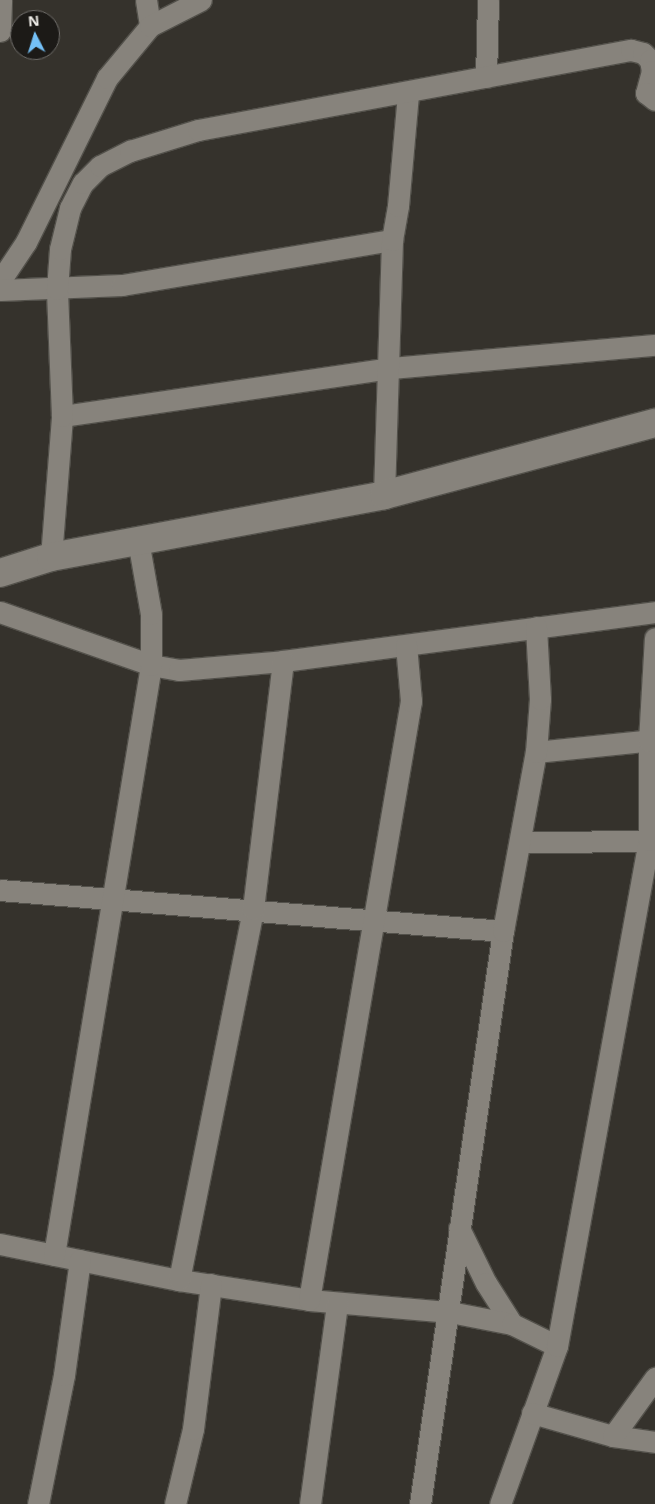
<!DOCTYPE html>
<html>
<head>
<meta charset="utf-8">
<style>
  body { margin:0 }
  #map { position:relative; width:655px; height:1504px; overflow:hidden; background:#35322c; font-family:"Open Sans",sans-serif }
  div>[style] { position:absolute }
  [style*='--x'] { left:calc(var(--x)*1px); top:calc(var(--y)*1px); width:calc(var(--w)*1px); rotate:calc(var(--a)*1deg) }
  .roads { filter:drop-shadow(1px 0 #53514b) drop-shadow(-1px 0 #53514b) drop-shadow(0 1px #53514b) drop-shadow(0 -1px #53514b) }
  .minor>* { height:21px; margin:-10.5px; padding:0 10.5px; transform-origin:10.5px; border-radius:10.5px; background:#87837c }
  .tertiary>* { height:28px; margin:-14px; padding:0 14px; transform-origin:14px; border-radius:14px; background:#87837c }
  span { translate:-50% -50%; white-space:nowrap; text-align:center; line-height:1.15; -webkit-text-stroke:4px #1c1a17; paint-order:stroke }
  .north { position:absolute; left:10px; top:10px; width:50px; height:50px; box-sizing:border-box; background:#1c1a17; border:1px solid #706e6b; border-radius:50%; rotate:355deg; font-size:14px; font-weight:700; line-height:20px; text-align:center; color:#eeece8 }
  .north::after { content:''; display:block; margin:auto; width:18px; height:22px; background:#74c0f6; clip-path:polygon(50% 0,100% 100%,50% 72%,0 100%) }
</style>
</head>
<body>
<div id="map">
  <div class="roads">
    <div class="minor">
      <div style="--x:146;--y:0;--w:26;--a:81"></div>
      <div style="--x:0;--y:31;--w:31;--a:-88"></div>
      <div style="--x:486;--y:77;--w:77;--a:-88.5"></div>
      <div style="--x:0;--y:281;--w:47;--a:-56.3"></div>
      <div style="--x:26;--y:242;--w:183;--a:-63.7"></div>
      <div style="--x:107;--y:78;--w:67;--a:-50.4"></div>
      <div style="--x:150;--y:26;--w:57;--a:-27"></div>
      <div style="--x:0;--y:290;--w:122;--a:-2.3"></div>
      <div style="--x:122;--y:285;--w:274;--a:-9.5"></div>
      <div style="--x:62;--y:416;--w:331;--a:-8.3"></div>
      <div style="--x:390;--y:368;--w:266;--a:-5"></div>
      <div style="--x:384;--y:495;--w:255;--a:-88.2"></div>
      <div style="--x:392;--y:240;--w:35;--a:-80"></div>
      <div style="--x:398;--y:206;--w:113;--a:-84.9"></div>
      <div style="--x:51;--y:557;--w:141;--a:-85.5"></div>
      <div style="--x:62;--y:416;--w:127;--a:-92.3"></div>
      <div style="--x:57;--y:289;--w:40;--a:-85.7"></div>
      <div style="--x:60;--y:249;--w:42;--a:-76.3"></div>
      <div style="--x:70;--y:208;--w:28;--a:-63"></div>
      <div style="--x:83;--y:183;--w:24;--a:-45"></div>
      <div style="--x:100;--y:166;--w:34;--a:-27"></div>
      <div style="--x:130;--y:151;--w:71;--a:-17.2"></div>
      <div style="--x:198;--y:130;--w:440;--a:-10.5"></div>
      <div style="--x:631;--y:50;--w:12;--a:14"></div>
      <div style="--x:643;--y:53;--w:10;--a:45"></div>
      <div style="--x:650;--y:60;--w:11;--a:80"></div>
      <div style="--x:652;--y:71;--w:23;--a:105"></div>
      <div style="--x:646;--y:93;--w:11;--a:38"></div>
      <div style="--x:0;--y:612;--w:160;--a:19.3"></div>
      <div style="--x:151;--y:665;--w:28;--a:10"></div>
      <div style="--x:179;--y:670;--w:104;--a:-4.9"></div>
      <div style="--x:283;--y:661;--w:375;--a:-7.5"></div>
      <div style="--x:536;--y:752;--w:120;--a:-5.8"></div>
      <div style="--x:521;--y:842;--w:134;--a:-0.4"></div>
      <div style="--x:0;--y:890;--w:505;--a:4.66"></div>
      <div style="--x:459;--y:1228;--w:61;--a:63.9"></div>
      <div style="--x:486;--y:1283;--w:49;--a:57.6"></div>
      <div style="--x:0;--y:1244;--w:183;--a:11.4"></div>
      <div style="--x:179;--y:1280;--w:132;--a:8.7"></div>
      <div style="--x:309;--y:1300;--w:142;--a:4.9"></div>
      <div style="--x:450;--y:1312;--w:63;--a:11"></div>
      <div style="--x:512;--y:1324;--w:50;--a:26.1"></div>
      <div style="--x:557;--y:1346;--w:168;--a:109.8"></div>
      <div style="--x:54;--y:1255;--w:598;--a:-80.66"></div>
      <div style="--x:151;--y:665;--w:51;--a:-90"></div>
      <div style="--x:151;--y:614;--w:75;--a:-100"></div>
      <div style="--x:179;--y:1280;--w:378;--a:-78.7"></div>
      <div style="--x:253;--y:909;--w:250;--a:-83.1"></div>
      <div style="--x:309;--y:1300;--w:608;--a:-80.34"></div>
      <div style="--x:411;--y:701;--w:56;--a:-95.1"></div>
      <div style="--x:557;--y:1346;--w:514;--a:-79.7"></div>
      <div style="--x:649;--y:840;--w:99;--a:-90"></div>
      <div style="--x:649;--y:741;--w:103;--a:-86.7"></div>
      <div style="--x:532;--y:1413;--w:84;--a:15.9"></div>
      <div style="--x:613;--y:1436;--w:42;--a:8.1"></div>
      <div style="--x:613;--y:1436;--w:72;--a:-54.1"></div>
      <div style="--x:38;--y:1504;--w:132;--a:-78.6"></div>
      <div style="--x:64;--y:1375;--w:116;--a:-82.1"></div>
      <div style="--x:175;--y:1504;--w:77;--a:-76.5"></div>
      <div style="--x:193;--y:1429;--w:146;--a:-82.9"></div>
      <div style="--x:310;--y:1504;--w:202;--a:-82.3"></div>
      <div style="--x:420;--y:1504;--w:579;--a:-81.76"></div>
      <div style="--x:503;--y:931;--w:182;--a:-79.6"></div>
      <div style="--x:536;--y:752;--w:53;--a:-85.7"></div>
      <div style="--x:540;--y:699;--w:72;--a:-93.2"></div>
    </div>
    <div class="tertiary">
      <div style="--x:0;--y:573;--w:53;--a:-17.4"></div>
      <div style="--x:51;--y:557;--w:339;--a:-10.5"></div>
      <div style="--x:384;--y:495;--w:280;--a:-14.9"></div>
    </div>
  </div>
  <div class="north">N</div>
</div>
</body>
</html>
